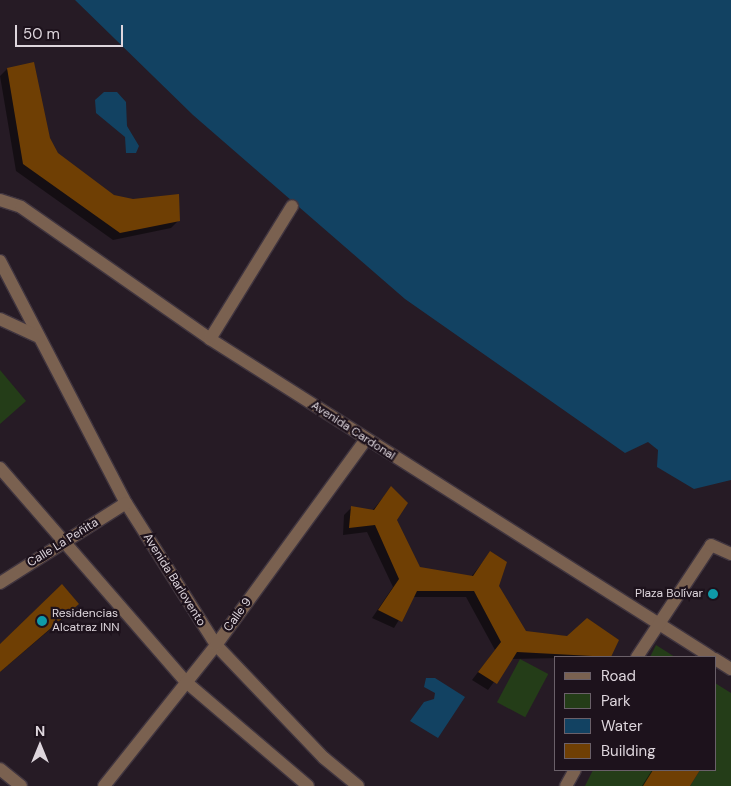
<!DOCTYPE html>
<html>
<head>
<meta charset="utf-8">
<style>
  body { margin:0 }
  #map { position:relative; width:731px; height:786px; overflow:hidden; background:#261b25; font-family:"DM Sans",sans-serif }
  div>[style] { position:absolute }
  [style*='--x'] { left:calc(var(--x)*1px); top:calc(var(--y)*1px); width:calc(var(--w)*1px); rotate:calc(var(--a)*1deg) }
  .green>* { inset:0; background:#243d18; transform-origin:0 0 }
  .water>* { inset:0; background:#124262 }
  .shadow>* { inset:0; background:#0007 }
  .building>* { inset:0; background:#6f3f04 }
  .roads { filter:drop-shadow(1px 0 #40353f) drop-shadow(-1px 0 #40353f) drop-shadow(0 1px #40353f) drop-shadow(0 -1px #40353f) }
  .minor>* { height:12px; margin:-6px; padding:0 6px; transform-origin:6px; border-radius:6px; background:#7a6150 }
  .dots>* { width:14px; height:14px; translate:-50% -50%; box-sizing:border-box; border:2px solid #1d121c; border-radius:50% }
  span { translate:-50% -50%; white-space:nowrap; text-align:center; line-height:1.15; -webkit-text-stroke:4.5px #1d121c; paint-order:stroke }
  .street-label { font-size:12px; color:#ded6dd }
  .poi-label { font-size:12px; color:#ded6dd }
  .right { translate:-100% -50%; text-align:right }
  .left { translate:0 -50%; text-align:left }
  .legend { position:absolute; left:554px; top:656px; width:162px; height:115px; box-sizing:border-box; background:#1d121c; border:1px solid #6a6069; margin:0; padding:6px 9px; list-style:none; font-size:15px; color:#ded6dd }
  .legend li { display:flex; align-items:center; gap:10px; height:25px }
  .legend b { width:25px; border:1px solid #6a6069 }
  .north { position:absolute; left:15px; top:721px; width:50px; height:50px; -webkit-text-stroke:4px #1d121c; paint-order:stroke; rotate:0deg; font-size:14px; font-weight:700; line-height:20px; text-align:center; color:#ded6dd }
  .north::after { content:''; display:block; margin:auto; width:18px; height:22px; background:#ded6dd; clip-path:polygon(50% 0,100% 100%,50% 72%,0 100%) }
  .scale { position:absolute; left:15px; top:25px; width:108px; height:22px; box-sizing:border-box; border:2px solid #ded6dd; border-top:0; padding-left:6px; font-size:15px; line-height:18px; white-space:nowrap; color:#ded6dd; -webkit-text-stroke:4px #1d121c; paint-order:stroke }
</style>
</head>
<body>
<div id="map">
  <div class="green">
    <div style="clip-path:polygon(0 370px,26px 401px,0 424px)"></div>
    <div style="clip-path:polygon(656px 645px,675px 657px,650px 657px)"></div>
    <div style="left:520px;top:659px;width:32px;height:49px;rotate:28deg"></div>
    <div style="clip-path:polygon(715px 683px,731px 693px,731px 786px,690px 786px,700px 770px,715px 770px)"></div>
    <div style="clip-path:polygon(593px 770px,653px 770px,643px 786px,585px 786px)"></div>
  </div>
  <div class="water">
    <div style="clip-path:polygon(75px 0,731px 0,731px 480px,694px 489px,657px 467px,658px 450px,648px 442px,625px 453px,405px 299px,193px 115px)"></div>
    <div style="clip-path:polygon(104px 92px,117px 92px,126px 102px,127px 126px,139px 146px,136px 153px,126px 153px,125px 137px,96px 113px,95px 100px)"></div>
    <div style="clip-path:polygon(426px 678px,435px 678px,465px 697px,438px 738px,410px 721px,424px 702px,434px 699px,435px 693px,424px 687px)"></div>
  </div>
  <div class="shadow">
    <div style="clip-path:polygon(7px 69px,58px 154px,113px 196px,179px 220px,171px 228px,113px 240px,16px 171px,0 76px)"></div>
    <div style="clip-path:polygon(391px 488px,395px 520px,419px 568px,471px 577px,490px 553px,498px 586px,525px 633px,618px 640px,609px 657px,511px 659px,488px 690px,472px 680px,495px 650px,466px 597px,413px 597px,394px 628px,372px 618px,393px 587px,367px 532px,343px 535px,344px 515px,351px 508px,372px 511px)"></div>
    <div style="clip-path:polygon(78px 604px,67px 615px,0 672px,0 644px)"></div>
    <div style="clip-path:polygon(652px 770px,699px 770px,688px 786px,642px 786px)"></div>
  </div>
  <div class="building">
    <div style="clip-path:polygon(34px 62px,50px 138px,58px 153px,114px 195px,133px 199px,179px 194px,180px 221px,120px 233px,23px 164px,7px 68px)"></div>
    <div style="clip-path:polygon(391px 486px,408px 503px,397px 520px,420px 567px,473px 576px,490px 551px,507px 562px,499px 586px,526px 631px,567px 636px,587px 618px,619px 640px,611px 657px,517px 652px,497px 684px,478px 672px,501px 642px,474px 591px,417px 591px,402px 622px,378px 610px,399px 579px,375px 525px,349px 528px,351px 506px,374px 510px)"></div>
    <div style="clip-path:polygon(62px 584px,79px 604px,0 672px,0 644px)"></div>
    <div style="clip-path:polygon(653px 770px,700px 770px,690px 786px,643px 786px)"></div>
  </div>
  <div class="roads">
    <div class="minor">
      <div style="--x:0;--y:200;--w:22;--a:18"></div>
      <div style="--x:21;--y:207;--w:231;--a:34.9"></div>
      <div style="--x:210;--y:339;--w:593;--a:32.4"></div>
      <div style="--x:0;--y:261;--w:273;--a:62.5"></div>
      <div style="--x:126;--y:503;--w:168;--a:57.6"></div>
      <div style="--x:216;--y:645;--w:156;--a:46.3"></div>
      <div style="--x:324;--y:758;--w:44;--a:39.5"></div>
      <div style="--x:0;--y:319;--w:43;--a:24.8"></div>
      <div style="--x:210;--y:339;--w:156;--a:-58.3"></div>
      <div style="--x:0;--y:468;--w:284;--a:49"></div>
      <div style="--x:186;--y:682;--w:160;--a:40.4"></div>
      <div style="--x:0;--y:583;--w:149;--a:-32.4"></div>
      <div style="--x:637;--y:657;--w:134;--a:-56.5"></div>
      <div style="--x:711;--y:545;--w:22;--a:24"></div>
      <div style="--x:715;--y:659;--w:19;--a:32"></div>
      <div style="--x:0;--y:769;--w:27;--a:39"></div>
      <div style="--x:104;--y:786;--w:180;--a:-51.5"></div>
      <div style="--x:216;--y:645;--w:255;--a:-53.9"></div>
      <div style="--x:566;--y:786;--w:18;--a:-61"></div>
    </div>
  </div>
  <div class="dots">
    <div style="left:713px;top:594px;background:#0f9aa8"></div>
    <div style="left:42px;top:621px;background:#0f9aa8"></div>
  </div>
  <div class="street-label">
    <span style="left:353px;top:431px;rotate:33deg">Avenida Cardonal</span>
    <span style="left:63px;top:543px;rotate:-32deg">Calle La Peñita</span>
    <span style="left:174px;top:580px;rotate:58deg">Avenida Barlovento</span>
    <span style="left:238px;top:615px;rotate:-54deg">Calle 9</span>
  </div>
  <div class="poi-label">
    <span class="right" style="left:703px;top:594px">Plaza Bolívar</span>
    <span class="left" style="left:52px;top:621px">Residencias<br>Alcatraz INN</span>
  </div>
  <ul class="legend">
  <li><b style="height:6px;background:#7a6150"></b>Road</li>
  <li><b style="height:14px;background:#243d18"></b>Park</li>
  <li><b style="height:14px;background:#124262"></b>Water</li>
  <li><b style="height:14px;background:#6f3f04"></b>Building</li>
  </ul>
  <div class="north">N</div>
  <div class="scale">50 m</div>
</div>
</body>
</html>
